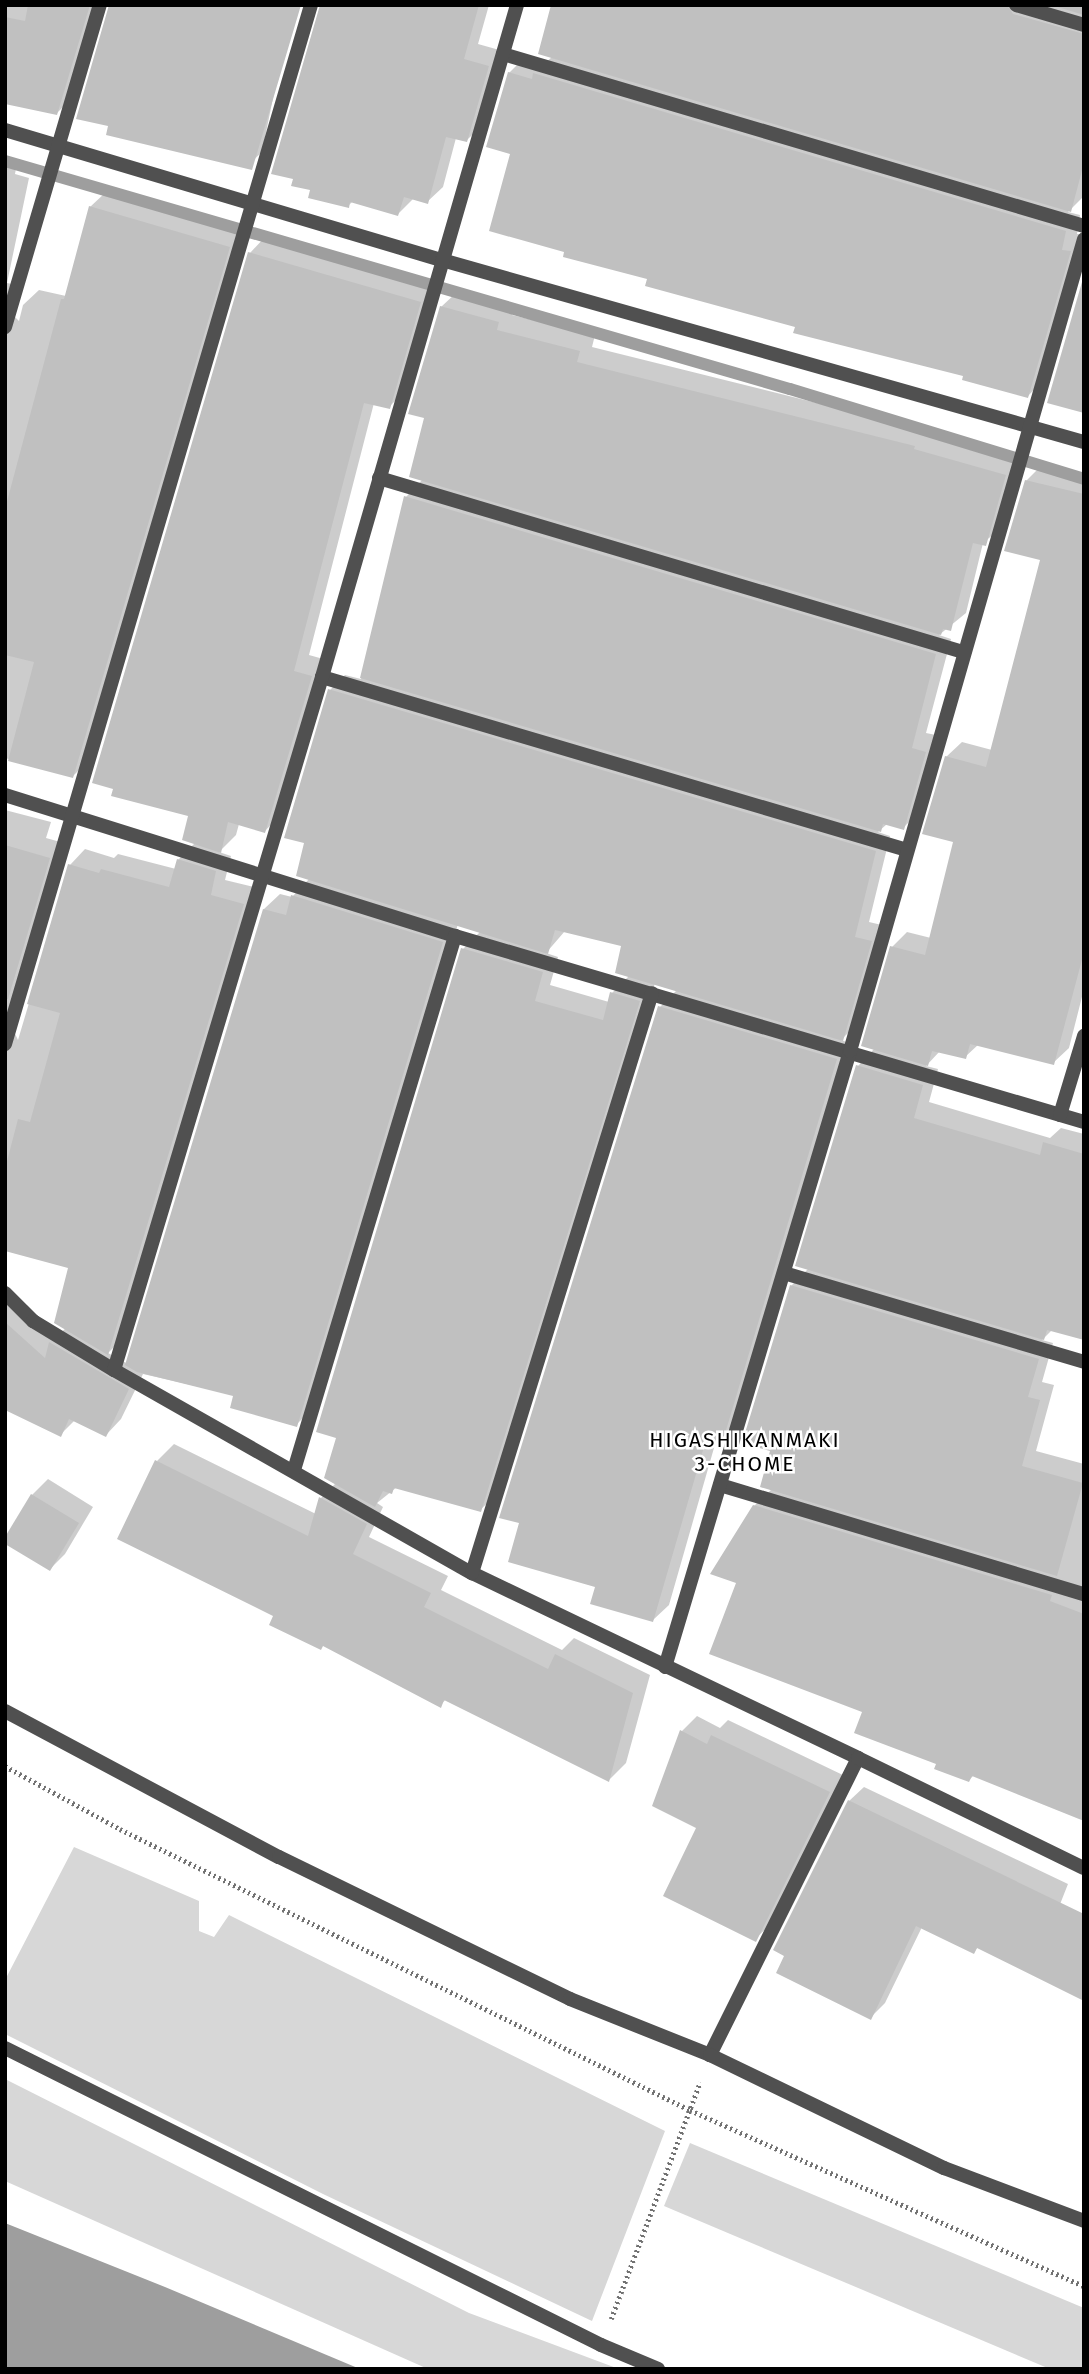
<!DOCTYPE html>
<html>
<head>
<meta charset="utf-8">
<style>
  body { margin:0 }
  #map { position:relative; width:1089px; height:2374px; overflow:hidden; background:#fff; font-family:"Fira Sans",sans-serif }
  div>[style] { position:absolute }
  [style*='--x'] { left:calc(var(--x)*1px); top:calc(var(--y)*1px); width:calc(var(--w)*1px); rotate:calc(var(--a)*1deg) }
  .green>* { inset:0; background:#d7d7d7 }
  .water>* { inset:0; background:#9e9e9e }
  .shadow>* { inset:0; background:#0003 }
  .stream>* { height:12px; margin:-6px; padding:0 6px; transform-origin:6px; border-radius:6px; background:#9e9e9e }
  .building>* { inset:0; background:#c0c0c0 }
  .path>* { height:4.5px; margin-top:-2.25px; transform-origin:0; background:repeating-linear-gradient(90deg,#727272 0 2px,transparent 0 5.5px) }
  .minor>* { height:14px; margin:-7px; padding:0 7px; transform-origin:7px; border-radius:7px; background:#505050 }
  span { translate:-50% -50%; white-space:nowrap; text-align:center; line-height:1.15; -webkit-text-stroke:5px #fff; paint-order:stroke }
  .neighbourhood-label { font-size:21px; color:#000; letter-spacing:2px }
  .frame { position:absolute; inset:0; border:7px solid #000; pointer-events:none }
</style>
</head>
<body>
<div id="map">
  <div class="green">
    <div style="clip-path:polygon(74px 1847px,199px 1901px,199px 1931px,214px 1937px,229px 1915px,665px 2131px,592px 2321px,323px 2194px,5px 2034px,5px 1980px)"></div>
    <div style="clip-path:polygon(5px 2079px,469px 2313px,619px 2369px,428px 2369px,5px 2181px)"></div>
    <div style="clip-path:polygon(690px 2143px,1084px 2308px,1084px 2369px,1050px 2369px,664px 2206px)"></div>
  </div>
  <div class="water">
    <div style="clip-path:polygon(5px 2223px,165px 2287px,360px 2369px,5px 2369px)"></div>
  </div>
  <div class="shadow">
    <div style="clip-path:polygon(5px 5px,100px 5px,72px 98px,57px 113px,5px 102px)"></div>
    <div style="clip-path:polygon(292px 5px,262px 152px,246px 167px)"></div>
    <div style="clip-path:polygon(346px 5px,489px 5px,478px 44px,503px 51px,482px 125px,467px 140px,456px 138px,443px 187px,427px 202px,414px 198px,398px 214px,353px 201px,348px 206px)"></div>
    <div style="clip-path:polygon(554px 5px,1084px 5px,1084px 196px,1068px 212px,1080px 215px,1077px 234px,1084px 235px,1043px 380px,1028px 396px,566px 251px,509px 73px,525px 57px,545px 63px,552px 57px)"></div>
    <div style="clip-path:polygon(5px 160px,17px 163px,15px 174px,29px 178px,7px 283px,17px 285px,10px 312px,19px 321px,23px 305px,39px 290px,66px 296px,90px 207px,106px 192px,244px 231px,88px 761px,73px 776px,5px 758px)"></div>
    <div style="clip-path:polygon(evenodd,265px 237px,435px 286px,405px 391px,389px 407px,374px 403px,309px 655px,327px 660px,280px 815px,265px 831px,239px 824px,236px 835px,219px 852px,231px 856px,225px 880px,258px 888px,123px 1338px,108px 1353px,128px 1364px,264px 909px,280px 894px,292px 897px,310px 878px,306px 842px,330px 690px,345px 675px,361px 679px,406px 497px,423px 479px,426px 416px,441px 307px,457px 292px,514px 307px,512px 315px,595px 335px,592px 347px,929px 431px,928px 433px,1020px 460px,1001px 528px,983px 543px,966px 613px,939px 635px,951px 639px,926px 733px,941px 736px,919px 812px,903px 828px,887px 824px,878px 832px,890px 836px,869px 922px,886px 926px,858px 1023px,841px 1040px,852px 1044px,739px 1420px,723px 1435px,718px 1434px,669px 1605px,653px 1620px,597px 1586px,660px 1007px,677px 990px,655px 983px,496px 1495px,480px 1510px,397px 1487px,377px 1503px,383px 1507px,369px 1537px,448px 1576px,441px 1590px,562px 1650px,574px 1638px,650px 1675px,626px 1763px,609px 1780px,446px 1699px,440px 1706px,276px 1615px,157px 1461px,174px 1444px,316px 1514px,321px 1498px,336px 1483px,463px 949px,481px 931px,458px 924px,312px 1409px,296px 1425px,235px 1395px,143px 1374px,121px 1419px,106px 1435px,75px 1420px,60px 1435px,5px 1408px,5px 1293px,55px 1338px,66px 1328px,71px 1267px,5px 1184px,5px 810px,51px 822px,46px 838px,64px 843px,11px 1025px,18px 1040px,70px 865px,85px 849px,114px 858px,118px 854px,176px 869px,178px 860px,195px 843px,190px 815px,250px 253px,265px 237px,565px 931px,623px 945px,629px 976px,612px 993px,609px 1002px,550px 985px,558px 957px,546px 953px,565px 931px)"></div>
    <div style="clip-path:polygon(1042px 465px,1084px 475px,1084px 989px,1069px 1048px,1053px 1063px,979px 1044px,965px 1057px,940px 1051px,926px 1066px,938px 1069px,929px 1102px,1050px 1138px,1061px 1128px,1084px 1134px,1084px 1338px,1052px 1330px,1042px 1340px,1053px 1343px,1042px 1382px,1054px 1385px,1036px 1451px,1084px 1464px,1084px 1819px,974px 1775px,969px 1780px,938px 1763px,864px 1711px,739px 1582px,754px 1506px,772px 1489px,772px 1449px,791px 1286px,809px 1268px,858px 1066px,875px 1048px,892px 947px,907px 932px,931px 938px,955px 841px,946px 757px,962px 742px,992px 750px,1042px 558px,1026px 481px)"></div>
    <div style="clip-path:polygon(48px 1479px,93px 1507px,65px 1554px,50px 1569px,32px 1495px)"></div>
    <div style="clip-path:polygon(697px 1716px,720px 1728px,728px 1720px,845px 1776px,771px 1924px,755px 1939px,699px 1827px,682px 1731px)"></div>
    <div style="clip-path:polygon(864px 1787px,1068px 1884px,1040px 1955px,978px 1947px,973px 1952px,922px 1927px,885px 2003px,870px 2018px,849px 1801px)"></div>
  </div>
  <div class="stream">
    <div style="--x:5;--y:161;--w:817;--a:16.2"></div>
    <div style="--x:790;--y:389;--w:307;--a:17"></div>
  </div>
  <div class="building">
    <div style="clip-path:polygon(28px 5px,90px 5px,57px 115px,5px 104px,5px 17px,25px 21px)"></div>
    <div style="clip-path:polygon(109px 5px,301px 5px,252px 170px,106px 135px,108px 126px,76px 119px)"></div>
    <div style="clip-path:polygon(320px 5px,479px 5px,464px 59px,489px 66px,467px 142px,446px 137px,428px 204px,404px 197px,398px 216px,350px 202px,349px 208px,308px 198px,310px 190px,291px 186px,293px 179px,271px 174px)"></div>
    <div style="clip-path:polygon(551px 5px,1007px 5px,1013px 14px,1084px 34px,1084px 163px,1071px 212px,538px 54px)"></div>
    <div style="clip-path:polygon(1051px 5px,1084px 5px,1084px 15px)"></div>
    <div style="clip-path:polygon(508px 72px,532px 79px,533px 73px,1066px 231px,1062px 250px,1071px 251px,1028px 398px,962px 380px,963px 376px,793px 333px,795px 327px,645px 286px,647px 279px,563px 257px,564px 252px,489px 231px,510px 154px,486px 147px)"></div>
    <div style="clip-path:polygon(89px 206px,230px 247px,73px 778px,8px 761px,34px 662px,5px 655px,5px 509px,61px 299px,64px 299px)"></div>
    <div style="clip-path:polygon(248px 252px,421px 302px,390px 409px,364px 403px,294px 671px,312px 676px,265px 833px,228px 822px,221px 853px,182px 840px,188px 816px,111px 796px,113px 789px,92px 783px)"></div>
    <div style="clip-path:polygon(1084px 275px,1084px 413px,1047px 403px)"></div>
    <div style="clip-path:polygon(440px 306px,499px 322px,497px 330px,580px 351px,577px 362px,915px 446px,914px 449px,1006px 475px,986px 546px,973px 543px,951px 631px,943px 629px,941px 635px,409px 477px,424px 418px,408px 414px)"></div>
    <div style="clip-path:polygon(1025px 480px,1084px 494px,1084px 952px,1054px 1065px,970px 1044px,966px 1059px,932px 1051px,928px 1066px,861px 1046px,890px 946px,925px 955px,953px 842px,922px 834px,945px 756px,986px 767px,1040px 560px,1004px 551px)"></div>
    <div style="clip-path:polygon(404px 496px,936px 654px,912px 748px,926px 752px,904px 830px,883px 824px,881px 832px,360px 678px)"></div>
    <div style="clip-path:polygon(328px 689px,876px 851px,855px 937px,872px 941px,843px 1041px,615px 973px,621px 946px,555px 930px,548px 954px,296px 876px,304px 843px,284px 838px)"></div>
    <div style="clip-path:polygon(5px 845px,50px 858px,8px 999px,5px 999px)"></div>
    <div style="clip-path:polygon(177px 859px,216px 871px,211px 895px,244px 904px,108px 1355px,54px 1323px,68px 1268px,5px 1251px,5px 1169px,18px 1119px,30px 1122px,60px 1013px,27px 1004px,68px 864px,99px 873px,101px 869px,169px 887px)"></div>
    <div style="clip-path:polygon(291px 895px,443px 942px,297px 1427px,230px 1408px,233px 1396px,137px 1372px,125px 1365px,263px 909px,286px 915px)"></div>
    <div style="clip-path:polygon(461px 948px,543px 972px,535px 1001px,603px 1020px,610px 992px,640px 1001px,481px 1512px,394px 1488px,392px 1494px,383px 1491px,375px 1507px,324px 1478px,336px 1438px,316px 1432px)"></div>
    <div style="clip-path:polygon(658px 1006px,837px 1059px,724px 1437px,708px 1433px,653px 1622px,590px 1604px,595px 1587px,508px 1562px,519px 1523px,499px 1518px)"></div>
    <div style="clip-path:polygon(856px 1065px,923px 1085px,914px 1118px,1040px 1155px,1043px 1142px,1084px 1154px,1084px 1340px,1047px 1330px,1044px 1340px,795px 1266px)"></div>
    <div style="clip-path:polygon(790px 1285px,1039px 1359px,1028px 1397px,1040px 1400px,1022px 1466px,1083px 1483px,1057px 1576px,760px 1487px,770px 1451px,742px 1443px)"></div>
    <div style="clip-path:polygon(5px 1322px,45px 1358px,49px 1342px,129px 1389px,106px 1437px,69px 1419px,61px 1437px,5px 1410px)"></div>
    <div style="clip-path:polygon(155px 1460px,308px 1536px,319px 1497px,367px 1524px,353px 1554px,431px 1593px,424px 1607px,548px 1669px,555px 1654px,633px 1693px,609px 1782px,444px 1700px,441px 1708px,323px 1646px,321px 1650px,269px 1625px,273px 1616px,117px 1539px)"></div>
    <div style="clip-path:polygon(31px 1494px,79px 1523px,50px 1571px,5px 1544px,5px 1537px)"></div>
    <div style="clip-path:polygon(753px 1505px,1052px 1595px,1050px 1601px,1084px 1614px,1084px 1821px,972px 1776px,969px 1782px,934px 1769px,936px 1764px,854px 1733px,862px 1712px,709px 1654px,736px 1583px,710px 1574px)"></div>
    <div style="clip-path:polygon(680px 1730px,707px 1744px,711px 1735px,830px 1792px,756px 1942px,663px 1896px,696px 1828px,652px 1806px)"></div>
    <div style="clip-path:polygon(848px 1800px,1084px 1914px,1084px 2001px,977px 1948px,974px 1954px,916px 1926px,871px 2020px,776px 1973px,784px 1956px,773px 1950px)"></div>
  </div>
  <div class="path">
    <div style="--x:5;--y:1766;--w:131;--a:28.7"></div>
    <div style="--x:120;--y:1829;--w:636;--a:26.24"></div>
    <div style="--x:690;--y:2110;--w:432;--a:24.1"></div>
    <div style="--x:611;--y:2319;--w:253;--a:-69.4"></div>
  </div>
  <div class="minor">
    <div style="--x:1016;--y:5;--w:71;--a:16.4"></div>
    <div style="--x:503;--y:54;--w:606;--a:16.49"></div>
    <div style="--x:5;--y:130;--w:456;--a:16.6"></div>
    <div style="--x:442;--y:260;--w:667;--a:15.83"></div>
    <div style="--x:5;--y:327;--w:336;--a:-73.6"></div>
    <div style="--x:379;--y:478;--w:609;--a:16.59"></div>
    <div style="--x:322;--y:677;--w:610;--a:16.47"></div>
    <div style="--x:5;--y:795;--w:472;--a:17.4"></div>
    <div style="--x:455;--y:936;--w:656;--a:16.47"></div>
    <div style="--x:5;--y:1044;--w:1083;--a:-73.59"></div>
    <div style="--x:1060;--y:1115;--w:83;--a:-73.1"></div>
    <div style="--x:784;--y:1273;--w:313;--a:16.5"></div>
    <div style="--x:5;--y:1293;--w:40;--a:45"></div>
    <div style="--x:33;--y:1321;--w:95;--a:31.2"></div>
    <div style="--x:114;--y:1370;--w:412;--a:29.6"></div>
    <div style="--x:472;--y:1573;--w:428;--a:25.6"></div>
    <div style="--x:858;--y:1758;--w:332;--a:116.5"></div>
    <div style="--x:114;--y:1370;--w:724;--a:-73.29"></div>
    <div style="--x:322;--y:677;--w:700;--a:-73.82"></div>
    <div style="--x:294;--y:1470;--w:558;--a:-73.22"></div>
    <div style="--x:720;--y:1485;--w:380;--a:16.7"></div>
    <div style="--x:472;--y:1573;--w:607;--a:-72.76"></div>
    <div style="--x:665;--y:1667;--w:643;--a:-73.28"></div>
    <div style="--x:850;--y:1051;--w:845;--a:-73.92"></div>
    <div style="--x:5;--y:1711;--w:310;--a:28.1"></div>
    <div style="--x:279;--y:1857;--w:324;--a:26"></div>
    <div style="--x:570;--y:1999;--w:151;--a:21.8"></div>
    <div style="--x:710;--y:2055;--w:260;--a:25.8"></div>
    <div style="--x:944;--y:2168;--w:150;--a:20.7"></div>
    <div style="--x:858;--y:1758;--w:251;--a:26"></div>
    <div style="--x:5;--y:2048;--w:666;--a:26.49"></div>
    <div style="--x:601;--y:2345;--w:62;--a:22.8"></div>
  </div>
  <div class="neighbourhood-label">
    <span style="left:745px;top:1452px">HIGASHIKANMAKI<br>3-CHOME</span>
  </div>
  <div class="frame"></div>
</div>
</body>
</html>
